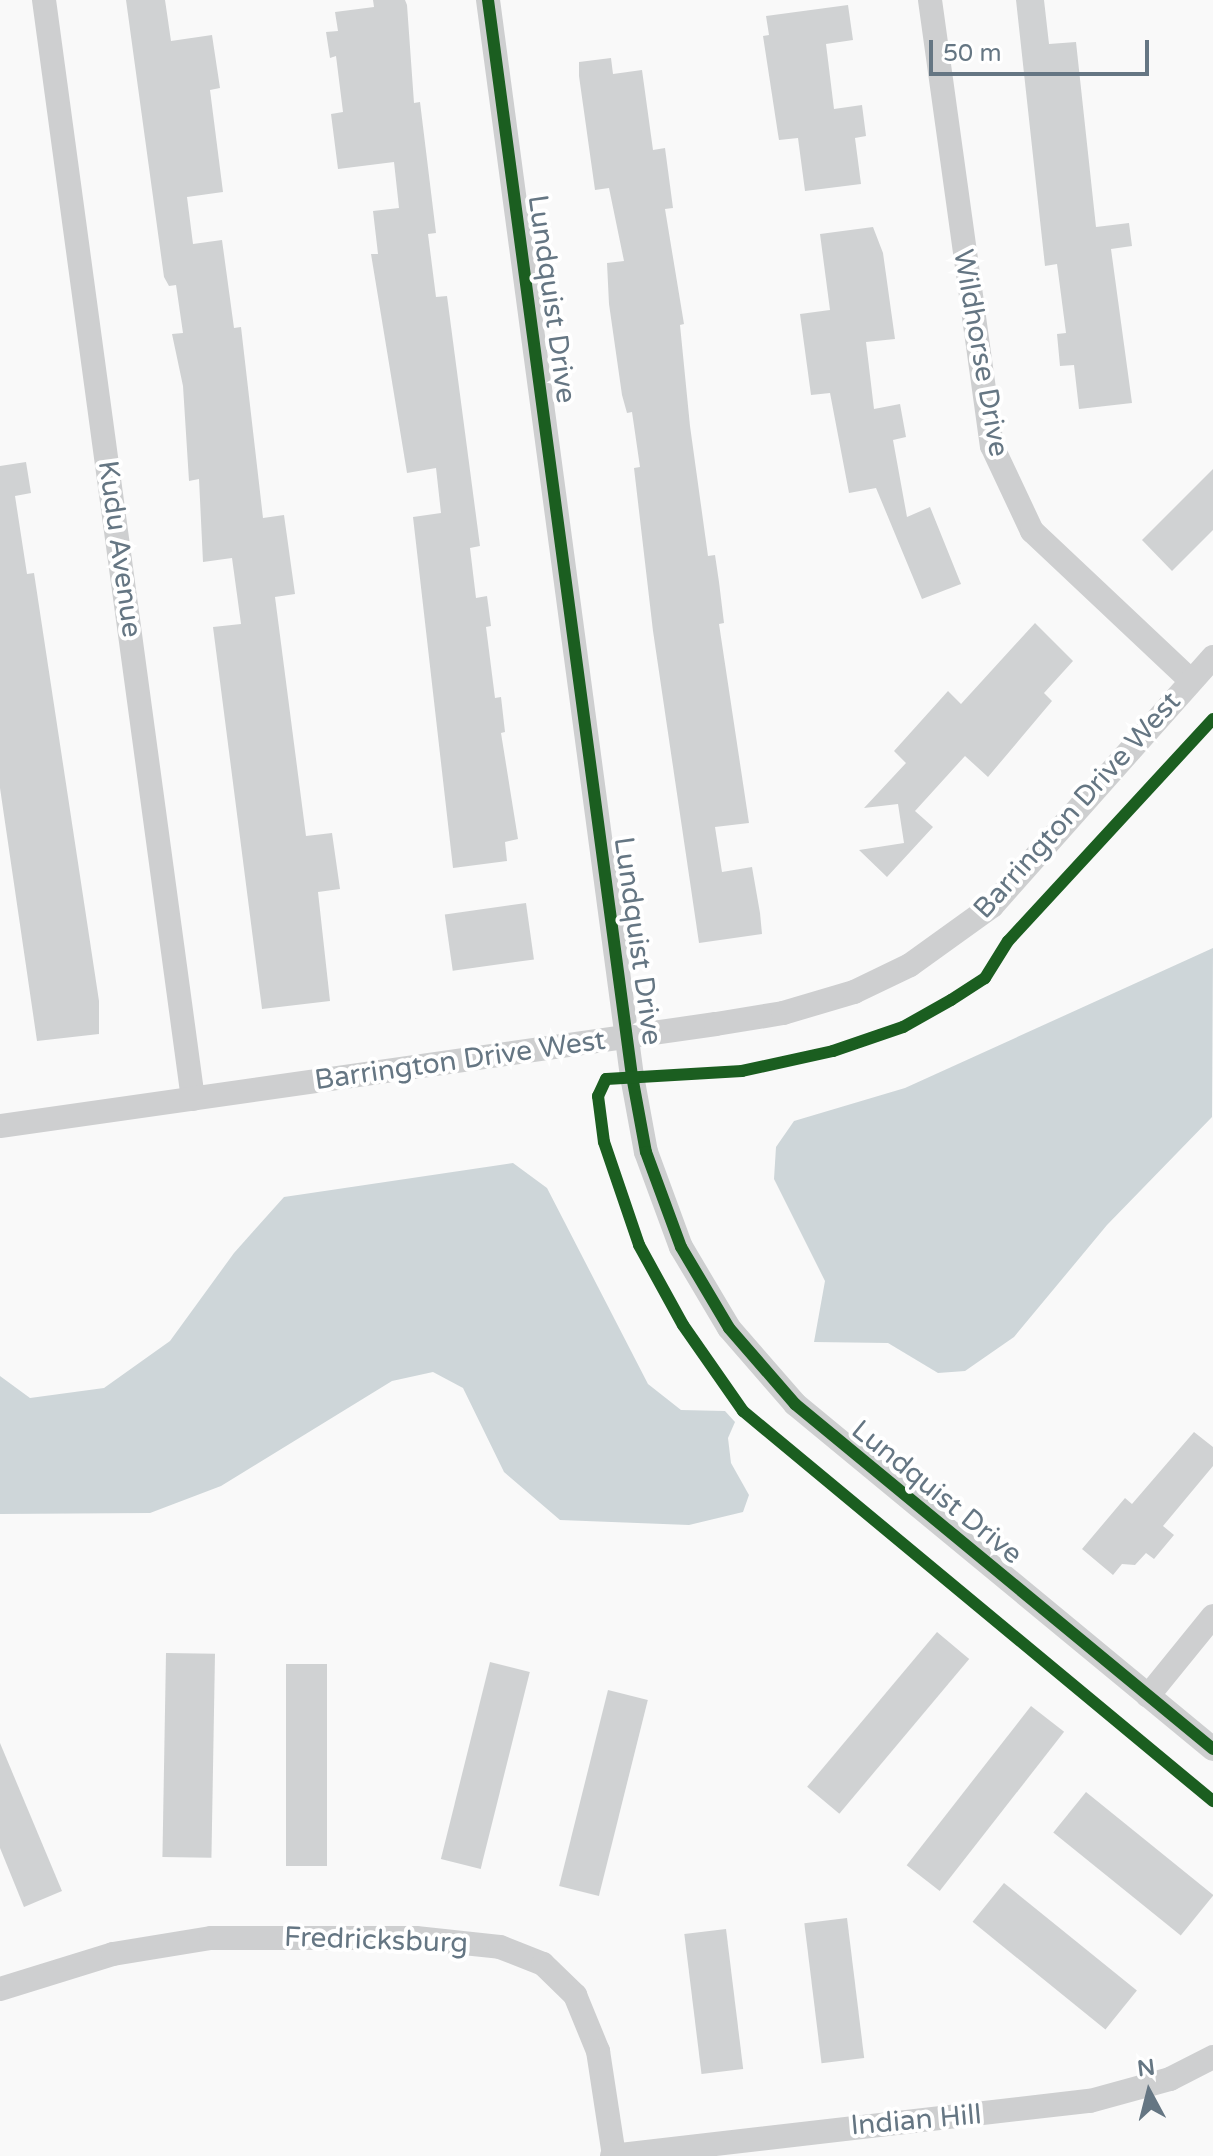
<!DOCTYPE html>
<html>
<head>
<meta charset="utf-8">
<style>
  body { margin:0 }
  #map { position:relative; width:1213px; height:2156px; overflow:hidden; background:#f9f9f9; font-family:"Varela Round",sans-serif }
  div>[style] { position:absolute }
  [style*='--x'] { left:calc(var(--x)*1px); top:calc(var(--y)*1px); width:calc(var(--w)*1px); rotate:calc(var(--a)*1deg) }
  .water>* { inset:0; background:#ced6d9 }
  .building>* { inset:0; background:#d0d2d3; transform-origin:0 0 }
  .street>* { height:24px; margin:-12px; padding:0 12px; transform-origin:12px; border-radius:12px; background:#cecfd0 }
  .cycleway>* { height:12px; margin:-6px; padding:0 6px; transform-origin:6px; border-radius:6px; background:#1b5e20 }
  span { translate:-50% -50%; white-space:nowrap; text-align:center; line-height:1.15; -webkit-text-stroke:8px #fff; paint-order:stroke }
  .street-label { font-size:28px; color:#657683 }
  .north { position:absolute; left:1109px; top:2052px; width:80px; height:80px; -webkit-text-stroke:6px #fff; paint-order:stroke; rotate:353deg; font-size:22px; font-weight:700; line-height:32px; text-align:center; color:#657683 }
  .north::after { content:''; display:block; margin:auto; width:28px; height:36px; background:#657683; clip-path:polygon(50% 0,100% 100%,50% 72%,0 100%) }
  .scale { position:absolute; left:929px; top:40px; width:220px; height:36px; box-sizing:border-box; border:4px solid #657683; border-top:0; padding-left:10px; font-size:24px; line-height:28px; white-space:nowrap; color:#657683; -webkit-text-stroke:6px #fff; paint-order:stroke }
</style>
</head>
<body>
<div id="map">
  <div class="water">
    <div style="clip-path:polygon(1213px 948px,1212px 1117px,1107px 1225px,1014px 1337px,965px 1371px,938px 1373px,888px 1343px,814px 1342px,825px 1281px,774px 1179px,776px 1147px,794px 1121px,905px 1088px)"></div>
    <div style="clip-path:polygon(513px 1163px,547px 1188px,648px 1384px,681px 1410px,725px 1411px,735px 1422px,728px 1438px,731px 1463px,749px 1495px,743px 1512px,689px 1525px,560px 1520px,504px 1472px,463px 1388px,433px 1372px,392px 1381px,221px 1486px,150px 1513px,0 1514px,0 1376px,30px 1398px,104px 1388px,170px 1341px,234px 1253px,284px 1197px)"></div>
  </div>
  <div class="building">
    <div style="clip-path:polygon(126px 0,165px 0,171px 41px,212px 35px,220px 88px,210px 90px,223px 192px,187px 197px,193px 244px,222px 240px,234px 328px,241px 327px,263px 518px,284px 515px,295px 594px,275px 597px,306px 836px,332px 833px,340px 889px,318px 892px,330px 1001px,262px 1009px,213px 627px,241px 624px,232px 558px,203px 562px,199px 479px,189px 481px,183px 386px,172px 334px,183px 333px,176px 285px,169px 286px,164px 277px)"></div>
    <div style="clip-path:polygon(373px 0,405px 0,407px 5px,414px 103px,420px 102px,436px 233px,428px 234px,436px 297px,447px 296px,480px 546px,470px 548px,476px 598px,487px 596px,491px 626px,486px 627px,495px 698px,501px 697px,505px 732px,501px 733px,518px 839px,505px 842px,507px 861px,453px 868px,413px 517px,441px 513px,436px 468px,407px 473px,371px 254px,378px 254px,373px 211px,399px 208px,394px 162px,338px 169px,331px 114px,343px 112px,336px 56px,330px 58px,326px 32px,338px 31px,335px 12px,374px 7px)"></div>
    <div style="clip-path:polygon(1016px 0,1044px 0,1049px 44px,1076px 42px,1096px 227px,1129px 223px,1132px 246px,1111px 249px,1132px 403px,1079px 409px,1074px 365px,1060px 366px,1057px 334px,1066px 333px,1057px 264px,1045px 266px)"></div>
    <div style="clip-path:polygon(848px 5px,853px 40px,826px 44px,834px 109px,862px 105px,866px 136px,855px 138px,861px 184px,805px 191px,798px 138px,779px 140px,778px 134px,763px 36px,769px 35px,766px 16px)"></div>
    <div style="clip-path:polygon(611px 58px,613px 74px,642px 70px,653px 150px,665px 148px,673px 208px,665px 209px,684px 324px,680px 325px,690px 426px,708px 556px,715px 555px,719px 582px,724px 623px,719px 624px,749px 823px,715px 827px,722px 872px,752px 867px,760px 913px,762px 934px,699px 943px,653px 631px,634px 468px,640px 467px,632px 412px,627px 413px,622px 395px,609px 304px,607px 263px,624px 261px,609px 188px,595px 190px,579px 76px,579px 62px)"></div>
    <div style="clip-path:polygon(873px 227px,883px 253px,895px 339px,866px 342px,874px 409px,900px 404px,906px 437px,893px 440px,907px 517px,930px 507px,961px 584px,922px 599px,876px 488px,849px 493px,830px 393px,811px 395px,800px 314px,830px 310px,820px 234px)"></div>
    <div style="clip-path:polygon(26px 462px,31px 493px,15px 496px,27px 574px,34px 573px,99px 1001px,99px 1034px,37px 1041px,0 788px,0 466px)"></div>
    <div style="clip-path:polygon(1213px 469px,1213px 530px,1172px 571px,1142px 540px)"></div>
    <div style="clip-path:polygon(1035px 623px,1073px 661px,1044px 693px,1052px 701px,988px 777px,965px 756px,915px 811px,933px 827px,887px 877px,859px 850px,904px 843px,898px 804px,864px 808px,906px 763px,894px 751px,948px 691px,961px 704px)"></div>
    <div style="left:526px;top:903px;width:57px;height:82px;rotate:82deg"></div>
    <div style="clip-path:polygon(1194px 1432px,1213px 1447px,1213px 1466px,1163px 1526px,1174px 1535px,1154px 1559px,1146px 1553px,1135px 1565px,1122px 1564px,1113px 1575px,1082px 1549px,1125px 1498px,1132px 1504px)"></div>
    <div style="left:937px;top:1632px;width:42px;height:202px;rotate:40deg"></div>
    <div style="left:166px;top:1653px;width:49px;height:204px;rotate:1deg"></div>
    <div style="left:490px;top:1662px;width:41px;height:203px;rotate:14deg"></div>
    <div style="left:286px;top:1664px;width:41px;height:202px"></div>
    <div style="left:608px;top:1690px;width:41px;height:202px;rotate:14deg"></div>
    <div style="left:1031px;top:1706px;width:42px;height:202px;rotate:38deg"></div>
    <div style="clip-path:polygon(0 1743px,62px 1891px,24px 1907px,0 1848px)"></div>
    <div style="left:1086px;top:1792px;width:164px;height:52px;rotate:39deg"></div>
    <div style="left:1004px;top:1883px;width:171px;height:50px;rotate:39deg"></div>
    <div style="left:847px;top:1918px;width:141px;height:43px;rotate:83deg"></div>
    <div style="left:726px;top:1929px;width:141px;height:42px;rotate:83deg"></div>
  </div>
  <div class="street">
    <div style="--x:44;--y:0;--w:1109;--a:82.28"></div>
    <div style="--x:488;--y:0;--w:1086;--a:82.38"></div>
    <div style="--x:632;--y:1076;--w:77;--a:79.6"></div>
    <div style="--x:646;--y:1152;--w:101;--a:69.8"></div>
    <div style="--x:681;--y:1247;--w:94;--a:59.3"></div>
    <div style="--x:729;--y:1328;--w:101;--a:49"></div>
    <div style="--x:795;--y:1404;--w:542;--a:39.53"></div>
    <div style="--x:930;--y:0;--w:450;--a:82.1"></div>
    <div style="--x:992;--y:446;--w:94;--a:64.8"></div>
    <div style="--x:1032;--y:531;--w:217;--a:43.3"></div>
    <div style="--x:0;--y:1126;--w:723;--a:-8.11"></div>
    <div style="--x:716;--y:1024;--w:68;--a:-9.3"></div>
    <div style="--x:783;--y:1013;--w:74;--a:-16.5"></div>
    <div style="--x:854;--y:992;--w:62;--a:-25.7"></div>
    <div style="--x:910;--y:965;--w:101;--a:-35.7"></div>
    <div style="--x:992;--y:906;--w:333;--a:-48.4"></div>
    <div style="--x:1148;--y:1696;--w:103;--a:-50.9"></div>
    <div style="--x:0;--y:1989;--w:118;--a:-17.2"></div>
    <div style="--x:113;--y:1954;--w:99;--a:-9.3"></div>
    <div style="--x:211;--y:1938;--w:205;--a:0"></div>
    <div style="--x:416;--y:1938;--w:84;--a:6.1"></div>
    <div style="--x:500;--y:1947;--w:46;--a:21.6"></div>
    <div style="--x:543;--y:1964;--w:45;--a:44.1"></div>
    <div style="--x:575;--y:1995;--w:61;--a:67.7"></div>
    <div style="--x:598;--y:2051;--w:106;--a:81.3"></div>
    <div style="--x:612;--y:2156;--w:481;--a:-6.6"></div>
    <div style="--x:1090;--y:2101;--w:83;--a:-15.4"></div>
    <div style="--x:1170;--y:2079;--w:48;--a:-27.1"></div>
  </div>
  <div class="cycleway">
    <div style="--x:488;--y:0;--w:1086;--a:82.38"></div>
    <div style="--x:632;--y:1076;--w:77;--a:79.6"></div>
    <div style="--x:646;--y:1152;--w:101;--a:69.8"></div>
    <div style="--x:681;--y:1247;--w:94;--a:59.3"></div>
    <div style="--x:729;--y:1328;--w:101;--a:49"></div>
    <div style="--x:795;--y:1404;--w:542;--a:39.53"></div>
    <div style="--x:1213;--y:719;--w:302;--a:132.7"></div>
    <div style="--x:1008;--y:941;--w:44;--a:121.9"></div>
    <div style="--x:985;--y:978;--w:40;--a:147.1"></div>
    <div style="--x:951;--y:1000;--w:55;--a:150.6"></div>
    <div style="--x:903;--y:1027;--w:74;--a:161.1"></div>
    <div style="--x:833;--y:1051;--w:93;--a:167.6"></div>
    <div style="--x:742;--y:1071;--w:136;--a:176.6"></div>
    <div style="--x:606;--y:1079;--w:19;--a:115"></div>
    <div style="--x:598;--y:1096;--w:46;--a:82.6"></div>
    <div style="--x:604;--y:1142;--w:109;--a:71.2"></div>
    <div style="--x:639;--y:1245;--w:91;--a:61.2"></div>
    <div style="--x:683;--y:1325;--w:105;--a:55.1"></div>
    <div style="--x:743;--y:1411;--w:611;--a:39.69"></div>
  </div>
  <div class="street-label">
    <span style="left:552px;top:299px;rotate:82deg">Lundquist Drive</span>
    <span style="left:981px;top:353px;rotate:80deg">Wildhorse Drive</span>
    <span style="left:120px;top:549px;rotate:82deg">Kudu Avenue</span>
    <span style="left:1077px;top:805px;rotate:-48deg">Barrington Drive West</span>
    <span style="left:638px;top:941px;rotate:82deg">Lundquist Drive</span>
    <span style="left:460px;top:1060px;rotate:-8deg">Barrington Drive West</span>
    <span style="left:937px;top:1492px;rotate:39deg">Lundquist Drive</span>
    <span style="left:376px;top:1940px;rotate:2deg">Fredricksburg</span>
    <span style="left:916px;top:2120px;rotate:-5deg">Indian Hill</span>
  </div>
  <div class="north">N</div>
  <div class="scale">50 m</div>
</div>
</body>
</html>
